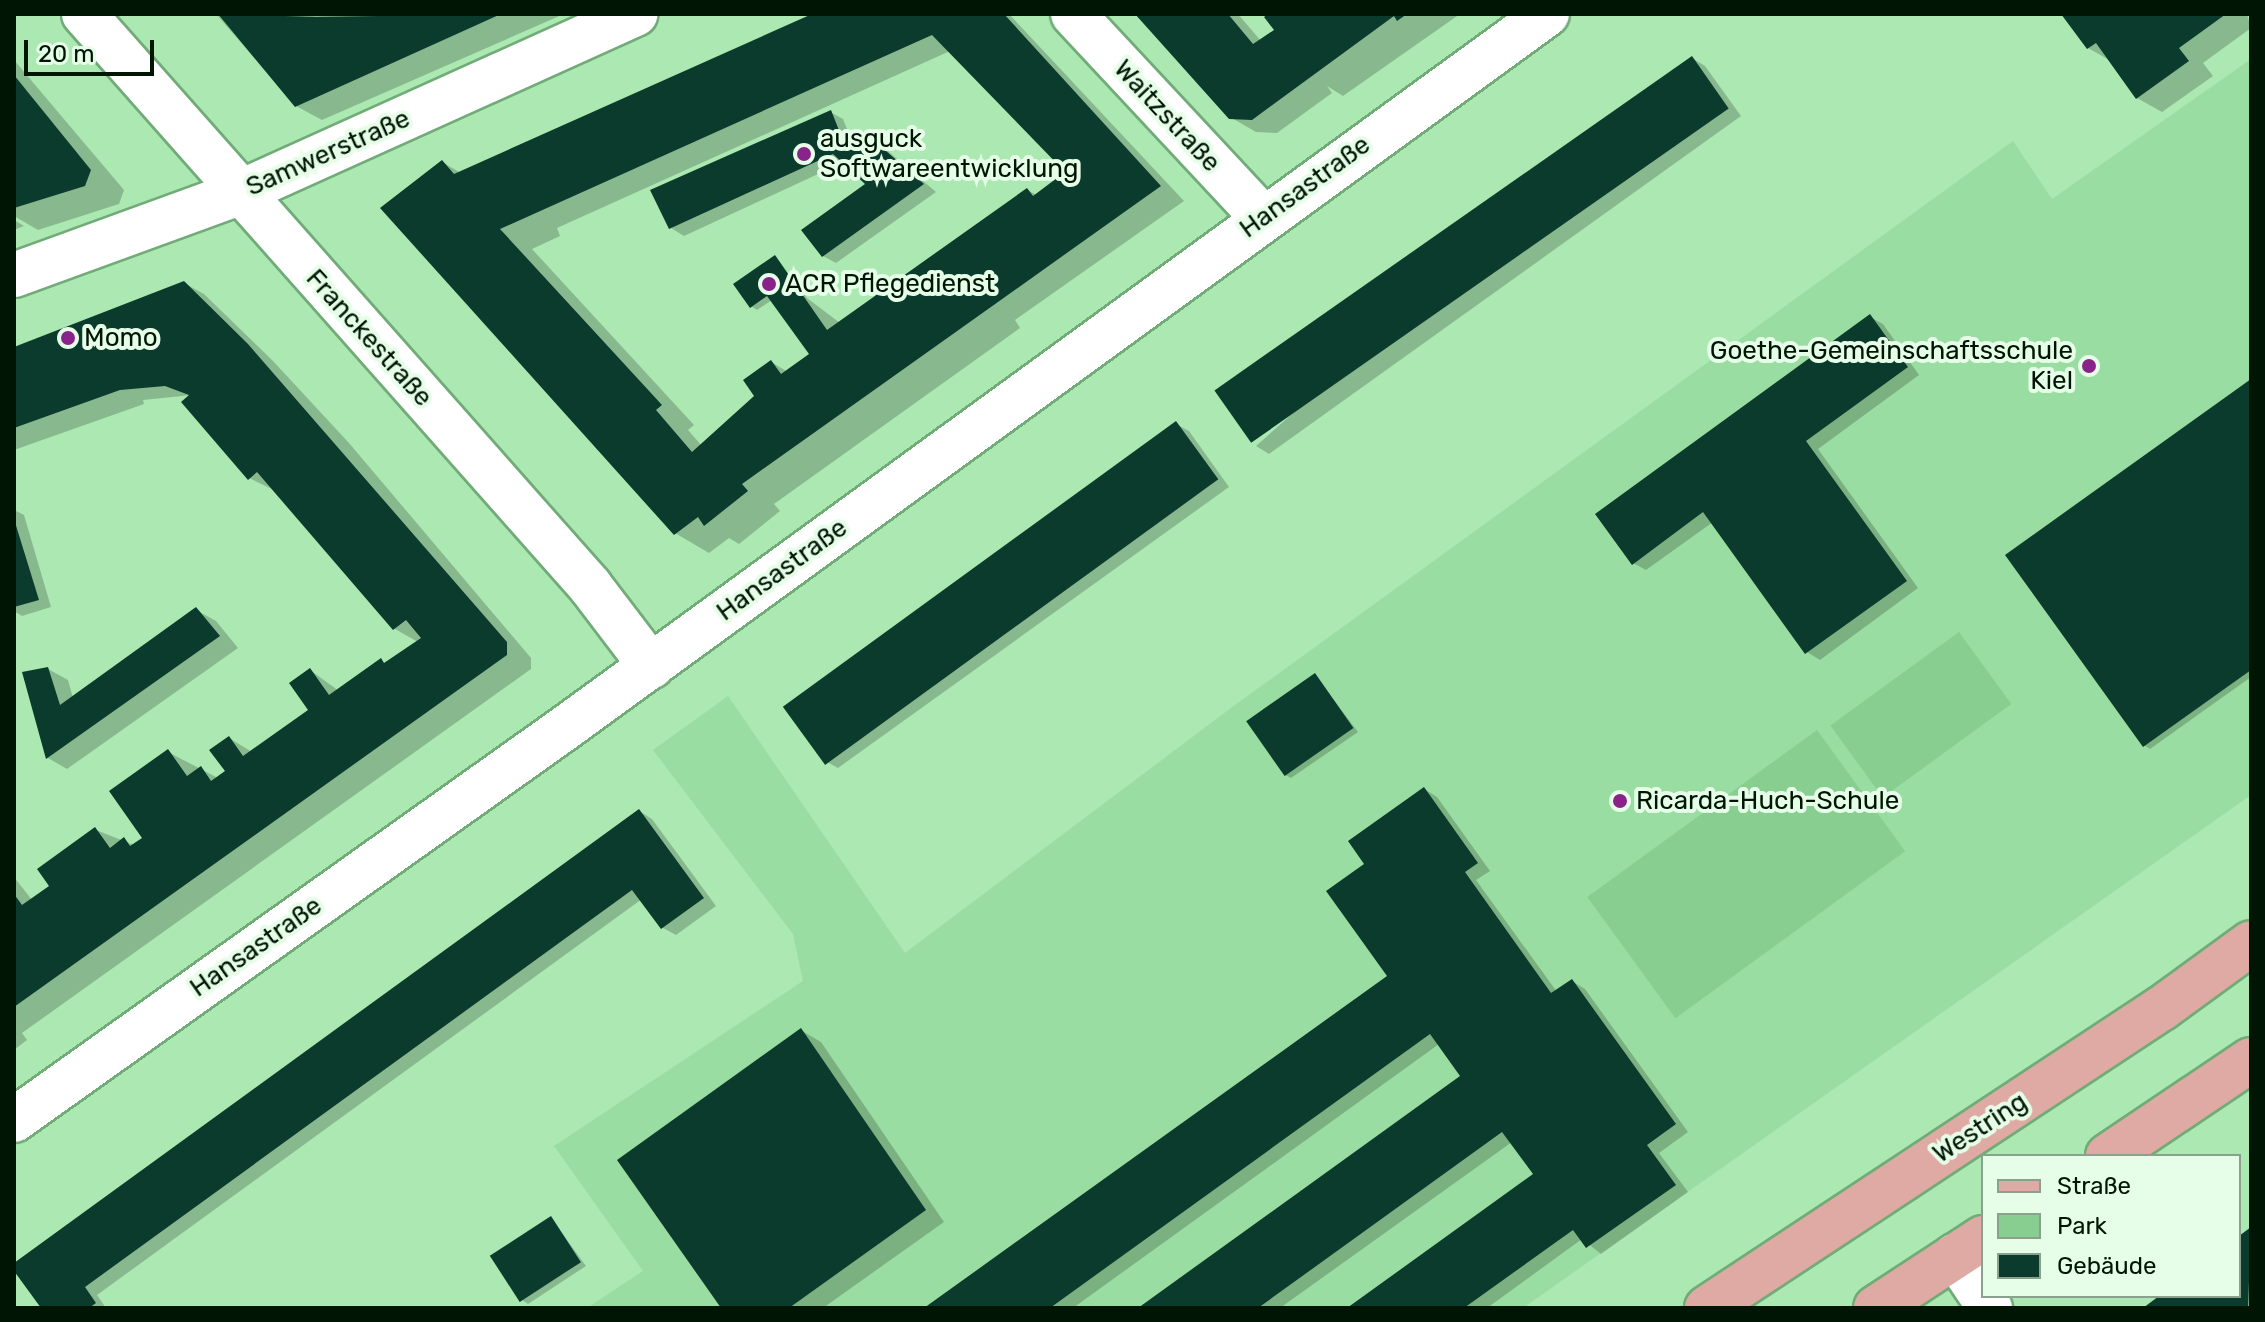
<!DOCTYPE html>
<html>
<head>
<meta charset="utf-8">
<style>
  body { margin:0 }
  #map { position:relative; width:2265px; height:1322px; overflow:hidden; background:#abe8b2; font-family:Rubik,sans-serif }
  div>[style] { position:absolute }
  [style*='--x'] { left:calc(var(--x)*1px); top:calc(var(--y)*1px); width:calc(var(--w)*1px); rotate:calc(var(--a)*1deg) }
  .built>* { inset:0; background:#9adda2 }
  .green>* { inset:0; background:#88ce91; transform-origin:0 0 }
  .shadow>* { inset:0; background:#0003 }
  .building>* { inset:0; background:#0b3b2c; transform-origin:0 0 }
  .roads { filter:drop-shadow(2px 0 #71ab78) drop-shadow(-2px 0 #71ab78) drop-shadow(0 2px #71ab78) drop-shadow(0 -2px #71ab78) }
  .minor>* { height:44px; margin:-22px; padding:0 22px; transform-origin:22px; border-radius:22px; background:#fff }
  .major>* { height:44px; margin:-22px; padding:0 22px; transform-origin:22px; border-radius:22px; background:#dfaaa4 }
  .dots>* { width:22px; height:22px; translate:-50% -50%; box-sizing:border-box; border:4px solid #e6fee8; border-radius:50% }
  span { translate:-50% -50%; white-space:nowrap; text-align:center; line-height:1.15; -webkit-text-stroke:8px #e6fee8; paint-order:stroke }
  .street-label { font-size:26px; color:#011504 }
  .poi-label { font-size:26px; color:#011504 }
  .left { translate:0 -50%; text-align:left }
  .right { translate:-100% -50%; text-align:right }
  .frame { position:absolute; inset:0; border:16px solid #011504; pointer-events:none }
  .legend { position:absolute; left:1981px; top:1154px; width:260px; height:144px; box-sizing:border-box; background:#e6fee8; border:2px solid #8aa18d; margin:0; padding:10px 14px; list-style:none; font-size:24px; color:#011504 }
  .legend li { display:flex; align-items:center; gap:16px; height:40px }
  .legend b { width:40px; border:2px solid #8aa18d }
  .scale { position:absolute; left:24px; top:40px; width:130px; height:36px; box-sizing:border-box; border:4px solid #011504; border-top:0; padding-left:10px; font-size:24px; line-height:28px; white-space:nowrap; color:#011504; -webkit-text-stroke:6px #e6fee8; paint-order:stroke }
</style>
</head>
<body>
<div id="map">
  <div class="built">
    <div style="clip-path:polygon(2251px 59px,2251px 795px,1523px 1308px,587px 1308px,643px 1271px,554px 1146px,803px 981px,793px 934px,653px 750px,728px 696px,905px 953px,1235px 705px,2013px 141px,2052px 199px)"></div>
  </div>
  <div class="green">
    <div style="left:1959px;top:632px;width:89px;height:159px;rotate:54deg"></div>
    <div style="left:1817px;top:730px;width:150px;height:284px;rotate:54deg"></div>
  </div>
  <div class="shadow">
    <div style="clip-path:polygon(216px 14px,325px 15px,564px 14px,322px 120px,296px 106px)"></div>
    <div style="clip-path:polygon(evenodd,814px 14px,1009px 14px,1184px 201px,1015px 320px,1020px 328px,774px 504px,780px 511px,739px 544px,729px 538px,709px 553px,675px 533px,442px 162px,461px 173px,814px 14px,950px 51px,1068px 172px,1037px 195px,1027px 190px,840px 323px,807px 298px,775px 258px,751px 306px,757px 310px,772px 300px,812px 355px,788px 372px,771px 362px,757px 396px,702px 446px,688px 430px,694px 425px,532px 249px,560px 236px,557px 228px,950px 51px)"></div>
    <div style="clip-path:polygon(1135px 14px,1238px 14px,1261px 41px,1276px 30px,1271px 14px,1460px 14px,1343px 96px,1327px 86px,1332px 93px,1277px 133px,1256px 132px,1230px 117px)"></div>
    <div style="clip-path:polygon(2063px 14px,2247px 14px,2251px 28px,2203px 63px,2213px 76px,2162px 112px,2137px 98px,2111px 61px,2088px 48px)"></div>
    <div style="clip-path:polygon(1692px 58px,1705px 66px,1741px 116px,1269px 454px,1256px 446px)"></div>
    <div style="clip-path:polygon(14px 60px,124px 190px,119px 204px,38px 230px,14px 216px)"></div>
    <div style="clip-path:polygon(830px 112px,843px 119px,853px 144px,864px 134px,876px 141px,936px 192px,836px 263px,823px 256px,868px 184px,844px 162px,684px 236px,671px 228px)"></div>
    <div style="clip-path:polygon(14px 220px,24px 226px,14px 230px)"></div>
    <div style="clip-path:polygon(184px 283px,204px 294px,273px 361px,349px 443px,531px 658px,531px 669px,22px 1033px,27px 1040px,14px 1050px,14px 877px,32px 900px,52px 886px,96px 830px,134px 845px,145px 838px,168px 752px,218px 778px,228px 772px,229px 738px,252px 752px,311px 710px,310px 670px,339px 691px,418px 642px,395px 629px,276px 491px,249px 478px,192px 395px,143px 400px,144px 404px,14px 450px,14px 350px)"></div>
    <div style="clip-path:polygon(1870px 317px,1883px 324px,1919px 375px,1818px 449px,1918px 588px,1820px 660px,1807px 652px,1713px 522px,1646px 570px,1633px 563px)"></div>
    <div style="clip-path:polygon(2251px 382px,2251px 677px,2150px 749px,2144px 745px)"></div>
    <div style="clip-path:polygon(1176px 424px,1189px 431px,1229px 487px,838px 768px,825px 761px)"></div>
    <div style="clip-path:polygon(14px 510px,24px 515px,51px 607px,22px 616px,14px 611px)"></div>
    <div style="clip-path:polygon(196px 610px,216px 621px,238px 648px,67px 769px,48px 758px,24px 673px,48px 669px,68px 680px,73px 698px)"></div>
    <div style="clip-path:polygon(1315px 675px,1358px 732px,1291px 778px,1285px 775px)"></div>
    <div style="clip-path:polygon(1424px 789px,1437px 797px,1490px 871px,1476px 880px,1557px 992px,1572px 981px,1585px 989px,1688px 1132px,1659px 1153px,1688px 1192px,1601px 1254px,1582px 1239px,1487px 1308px,1350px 1308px,1536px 1175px,1512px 1142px,1280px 1308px,1142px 1308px,1463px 1076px,1439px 1044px,1073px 1308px,927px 1308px,1390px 977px,1367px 865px)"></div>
    <div style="clip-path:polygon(639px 811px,652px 819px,716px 906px,676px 935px,663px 928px,642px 899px,97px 1295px,106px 1308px,43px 1308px,14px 1265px)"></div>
    <div style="clip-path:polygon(802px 1031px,821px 1042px,944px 1222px,823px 1308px,724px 1308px)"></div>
    <div style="clip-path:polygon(551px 1218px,586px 1266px,528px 1304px,522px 1300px)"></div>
    <div style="clip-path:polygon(2251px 1229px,2251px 1308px,2146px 1308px,2162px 1296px,2239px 1296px,2239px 1238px)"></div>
  </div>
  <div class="building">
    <div style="clip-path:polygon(218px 14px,316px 17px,501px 14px,295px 107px)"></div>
    <div style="clip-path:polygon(evenodd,812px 14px,1004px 14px,1161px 186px,742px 484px,748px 491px,704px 526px,698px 517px,674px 535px,380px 208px,442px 160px,454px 174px,812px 14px,932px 35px,1065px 172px,1033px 196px,1027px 188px,827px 330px,775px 255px,733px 284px,750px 308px,767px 296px,809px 354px,781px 374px,771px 360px,743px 380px,754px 396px,692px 452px,656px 410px,662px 405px,500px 229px,932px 35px)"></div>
    <div style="clip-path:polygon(1135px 14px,1228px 14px,1253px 44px,1274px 30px,1264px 17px,1268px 14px,1407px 14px,1397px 21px,1394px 16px,1252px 120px,1229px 119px)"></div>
    <div style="clip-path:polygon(2061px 14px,2226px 14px,2179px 48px,2189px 61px,2136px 99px,2096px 43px,2087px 49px)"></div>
    <div style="left:1692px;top:56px;width:64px;height:583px;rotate:55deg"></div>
    <div style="clip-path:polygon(14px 75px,91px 170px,85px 186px,14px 208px)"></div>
    <div style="clip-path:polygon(831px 110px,846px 148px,863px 131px,924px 184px,822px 257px,801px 230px,865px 184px,833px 154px,669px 229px,650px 190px)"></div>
    <div style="clip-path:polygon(184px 281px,248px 344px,507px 642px,507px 655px,14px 1007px,14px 894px,22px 905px,49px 886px,37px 869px,95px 827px,110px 848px,124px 837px,130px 846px,142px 838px,109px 791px,168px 749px,187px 776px,201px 766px,211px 781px,225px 771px,209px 750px,229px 736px,243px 756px,308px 710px,289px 683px,310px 668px,329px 695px,381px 658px,384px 663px,421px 638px,406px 620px,393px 630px,257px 472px,248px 480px,181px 402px,189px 395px,165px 386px,120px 390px,14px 428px,14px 347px)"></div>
    <div style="clip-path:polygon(1870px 314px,1908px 367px,1806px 441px,1907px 581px,1805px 654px,1703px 512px,1632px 565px,1595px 514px)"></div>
    <div style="clip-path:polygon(2251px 379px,2251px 670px,2143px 747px,2005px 555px)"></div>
    <div style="left:1176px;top:421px;width:72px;height:486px;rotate:54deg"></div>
    <div style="clip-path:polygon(14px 519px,39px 600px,14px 607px)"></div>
    <div style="clip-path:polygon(196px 607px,220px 636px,46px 759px,22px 672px,48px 667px,60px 705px)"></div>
    <div style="left:1315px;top:673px;width:67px;height:84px;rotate:55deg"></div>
    <div style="clip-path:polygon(1424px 787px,1478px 863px,1465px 872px,1551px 993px,1572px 979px,1676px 1124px,1647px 1145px,1676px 1185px,1586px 1248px,1573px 1230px,1464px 1308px,1347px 1308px,1533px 1174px,1502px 1132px,1258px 1308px,1138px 1308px,1460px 1076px,1430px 1034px,1050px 1308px,924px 1308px,1387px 976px,1326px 891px,1364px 864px,1348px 841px)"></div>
    <div style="clip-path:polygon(639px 809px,704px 898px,661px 929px,632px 890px,85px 1287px,96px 1303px,89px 1308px,41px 1308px,14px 1271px,14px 1263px)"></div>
    <div style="clip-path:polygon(801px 1028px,926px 1210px,789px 1308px,721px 1308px,617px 1160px)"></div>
    <div style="left:551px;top:1216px;width:55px;height:73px;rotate:57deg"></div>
    <div style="clip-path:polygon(2251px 1227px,2248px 1308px,2143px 1308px,2159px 1296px,2239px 1296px,2239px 1236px)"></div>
  </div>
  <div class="roads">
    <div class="minor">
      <div style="--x:84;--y:14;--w:764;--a:48.5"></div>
      <div style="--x:590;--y:586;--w:101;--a:52.7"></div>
      <div style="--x:1073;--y:14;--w:277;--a:47"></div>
      <div style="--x:14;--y:275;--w:239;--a:-20"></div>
      <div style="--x:239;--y:193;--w:435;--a:-24.3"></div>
      <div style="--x:14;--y:1120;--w:676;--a:-35.43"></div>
      <div style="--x:565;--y:728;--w:1214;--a:-36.02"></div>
      <div style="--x:1955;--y:1256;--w:63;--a:56.1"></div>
    </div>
    <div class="major">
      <div style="--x:2108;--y:1156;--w:172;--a:-33.9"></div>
      <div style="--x:1707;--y:1308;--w:545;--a:-33.4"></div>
      <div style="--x:2162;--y:1008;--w:110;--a:-36.1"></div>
      <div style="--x:1876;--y:1308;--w:128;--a:-33.2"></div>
    </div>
  </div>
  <div class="dots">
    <div style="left:804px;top:154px;background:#89238a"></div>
    <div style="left:769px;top:284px;background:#89238a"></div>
    <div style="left:68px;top:338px;background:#89238a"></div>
    <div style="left:2089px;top:366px;background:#89238a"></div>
    <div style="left:1620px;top:801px;background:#89238a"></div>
  </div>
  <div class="street-label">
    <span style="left:1167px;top:116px;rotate:47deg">Waitzstraße</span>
    <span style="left:328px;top:153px;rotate:-24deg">Samwerstraße</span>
    <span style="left:1305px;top:187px;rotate:-36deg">Hansastraße</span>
    <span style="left:369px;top:338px;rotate:48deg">Franckestraße</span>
    <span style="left:782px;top:570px;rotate:-36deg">Hansastraße</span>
    <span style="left:256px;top:947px;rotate:-35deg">Hansastraße</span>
    <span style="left:1980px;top:1128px;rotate:-33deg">Westring</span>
  </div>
  <div class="poi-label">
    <span class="left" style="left:820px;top:154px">ausguck<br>Softwareentwicklung</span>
    <span class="left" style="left:785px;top:284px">ACR Pflegedienst</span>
    <span class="left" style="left:84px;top:338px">Momo</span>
    <span class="right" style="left:2073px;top:366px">Goethe-Gemeinschaftsschule<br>Kiel</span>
    <span class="left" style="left:1636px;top:801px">Ricarda-Huch-Schule</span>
  </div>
  <div class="frame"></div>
  <ul class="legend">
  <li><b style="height:10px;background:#dfaaa4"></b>Straße</li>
  <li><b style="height:22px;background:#88ce91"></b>Park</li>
  <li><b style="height:22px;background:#0b3b2c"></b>Gebäude</li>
  </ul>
  <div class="scale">20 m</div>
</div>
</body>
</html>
